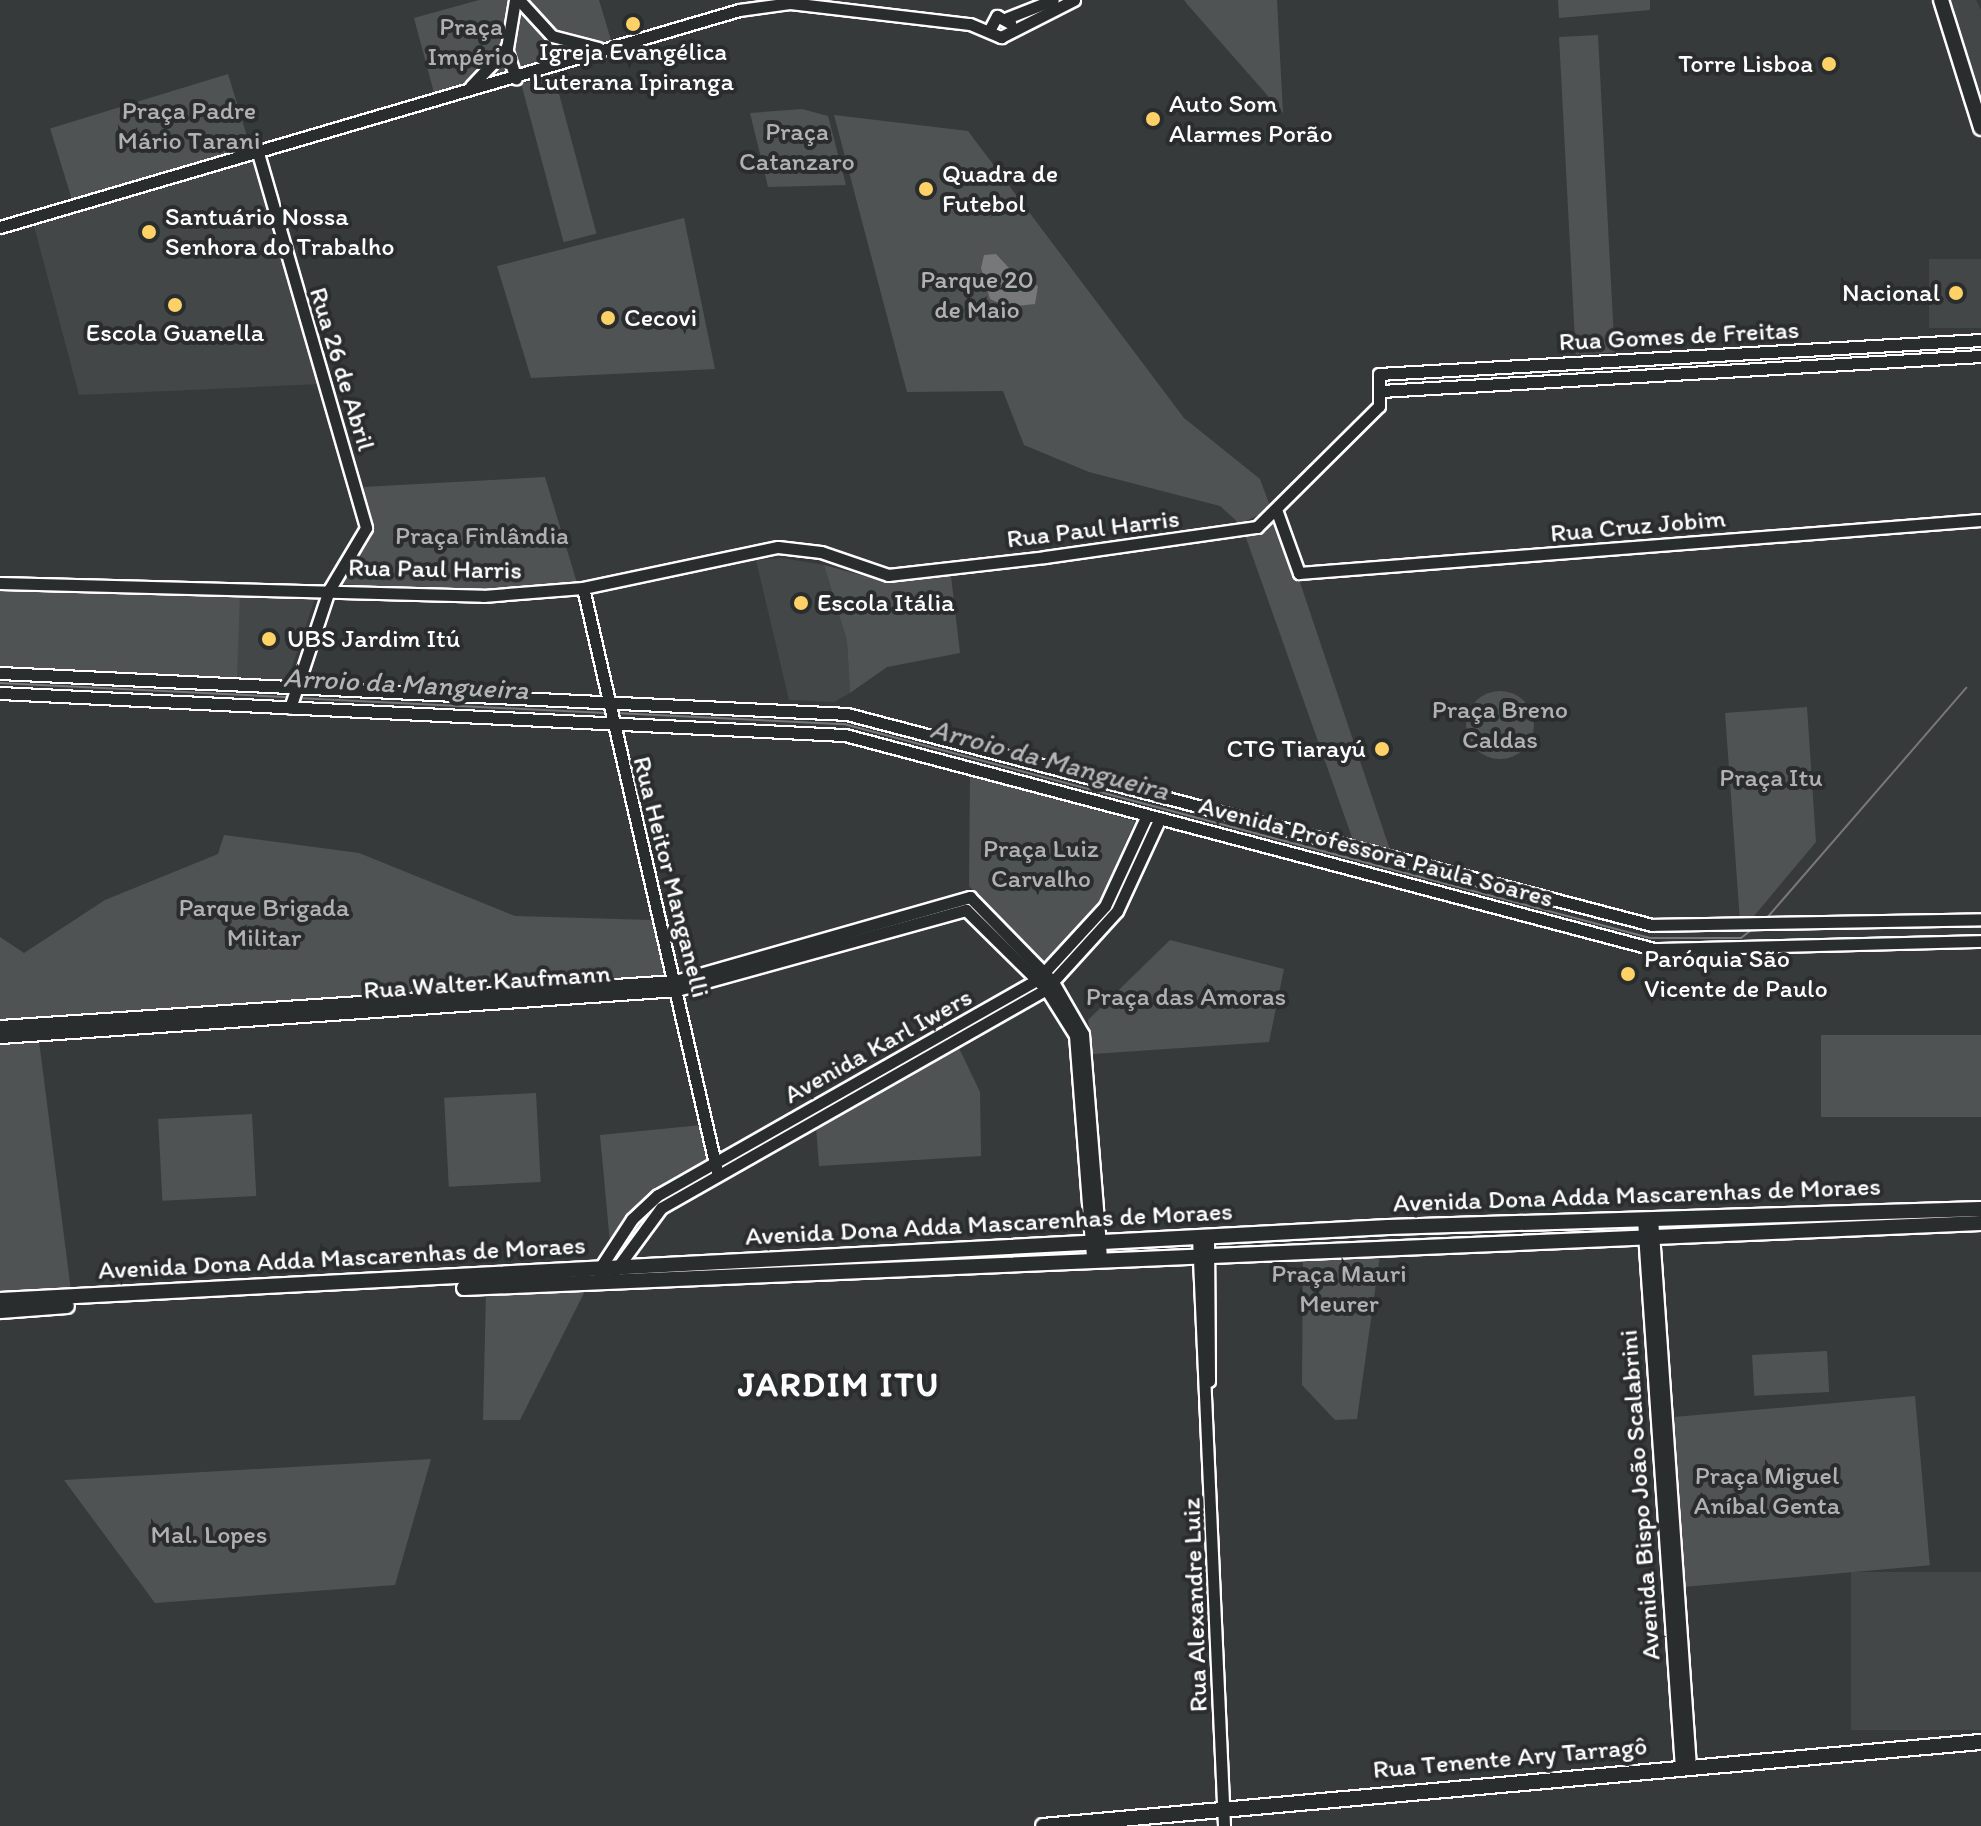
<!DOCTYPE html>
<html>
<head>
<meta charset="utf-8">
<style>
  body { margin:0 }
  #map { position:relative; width:1981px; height:1826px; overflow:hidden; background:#373a3b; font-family:Itim,sans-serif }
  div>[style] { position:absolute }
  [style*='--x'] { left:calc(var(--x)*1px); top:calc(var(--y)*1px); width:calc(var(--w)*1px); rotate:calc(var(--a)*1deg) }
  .built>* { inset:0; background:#444748; transform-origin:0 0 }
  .green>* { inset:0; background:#505354; transform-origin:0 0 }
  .round { border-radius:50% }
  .water>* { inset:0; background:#767879 }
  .stream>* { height:2px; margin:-1px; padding:0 1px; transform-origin:1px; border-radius:1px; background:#767879 }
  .roads { filter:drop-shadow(2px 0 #fff) drop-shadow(-2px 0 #fff) drop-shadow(0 2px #fff) drop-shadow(0 -2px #fff) }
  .minor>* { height:11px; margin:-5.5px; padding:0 5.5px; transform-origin:5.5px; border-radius:5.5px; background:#2a2d2e }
  .major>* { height:14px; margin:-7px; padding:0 7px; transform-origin:7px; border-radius:7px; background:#2a2d2e }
  .dots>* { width:22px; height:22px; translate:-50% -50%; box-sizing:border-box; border:4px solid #2a2d2e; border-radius:50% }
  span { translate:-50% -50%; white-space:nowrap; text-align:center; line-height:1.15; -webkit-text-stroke:8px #2a2d2e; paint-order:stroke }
  .park-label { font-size:26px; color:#b0b2b2 }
  .poi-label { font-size:26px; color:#fff }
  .right { translate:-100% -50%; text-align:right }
  .left { translate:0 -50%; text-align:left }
  .street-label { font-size:26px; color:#fff }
  .water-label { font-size:28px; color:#b4b5b5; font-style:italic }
  .district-label { font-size:34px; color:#fff; font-weight:700; letter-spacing:2px }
</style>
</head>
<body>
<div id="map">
  <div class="built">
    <div style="clip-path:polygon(1950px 0,1976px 0,1981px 10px,1981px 107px)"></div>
    <div style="clip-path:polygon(256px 160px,319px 384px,79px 395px,34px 226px)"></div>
    <div style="left:1981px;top:259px;width:69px;height:52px;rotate:90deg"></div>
    <div style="clip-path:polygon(782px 558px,824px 565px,847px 641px,850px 693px,834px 702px,789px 700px,756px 560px)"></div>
    <div style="clip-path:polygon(240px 595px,315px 598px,287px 682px,232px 679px)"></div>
    <div style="left:1981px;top:1572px;width:158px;height:130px;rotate:90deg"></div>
  </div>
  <div class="green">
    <div style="clip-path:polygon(479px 0,599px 0,611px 40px,434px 93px,414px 18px)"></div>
    <div style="clip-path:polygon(1184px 0,1277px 0,1283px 113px,1187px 4px)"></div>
    <div style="clip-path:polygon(1558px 0,1650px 0,1650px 10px,1559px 18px)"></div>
    <div style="left:1598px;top:35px;width:318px;height:39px;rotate:87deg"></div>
    <div style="left:228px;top:74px;width:77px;height:186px;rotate:73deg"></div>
    <div style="left:554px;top:75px;width:164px;height:34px;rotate:75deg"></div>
    <div style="clip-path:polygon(802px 109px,828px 116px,846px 185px,768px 187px,750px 113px)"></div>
    <div style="clip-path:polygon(834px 115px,968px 131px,1184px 418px,1260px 479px,1271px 509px,1240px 524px,1220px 506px,1089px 472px,1024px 445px,1003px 391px,907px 392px)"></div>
    <div style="clip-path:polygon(684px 218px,715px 369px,531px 378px,497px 266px)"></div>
    <div style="clip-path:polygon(545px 477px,577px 583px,485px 591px,339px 584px,372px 533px,363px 487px)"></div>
    <div style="clip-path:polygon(1278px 517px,1391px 853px,1354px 843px,1245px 535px)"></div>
    <div style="clip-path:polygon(824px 565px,889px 583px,951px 576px,960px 653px,887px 667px,850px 693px,847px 641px)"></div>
    <div style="left:0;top:588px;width:240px;height:82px;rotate:2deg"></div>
    <div class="round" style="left:1466px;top:691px;width:68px;height:68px"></div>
    <div style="clip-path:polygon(1807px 707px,1816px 842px,1749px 922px,1740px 922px,1725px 713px)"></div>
    <div style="clip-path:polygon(970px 776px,1135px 821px,1098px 905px,1045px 966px,969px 886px)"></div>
    <div style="clip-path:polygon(224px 835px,359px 853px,515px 916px,652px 920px,666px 979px,0 1024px,0 937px,24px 953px,105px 900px,218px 854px)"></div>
    <div style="clip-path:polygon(1170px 940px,1284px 969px,1269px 1042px,1093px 1054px,1088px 1020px)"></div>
    <div style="left:1981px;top:1035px;width:82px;height:160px;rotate:90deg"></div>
    <div style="clip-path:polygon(39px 1041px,71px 1291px,0 1295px,0 1044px)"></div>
    <div style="clip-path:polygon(958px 1046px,980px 1092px,981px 1156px,819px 1166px,816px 1126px)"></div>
    <div style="left:536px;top:1093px;width:89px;height:92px;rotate:87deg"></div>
    <div style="left:252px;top:1114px;width:82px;height:94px;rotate:87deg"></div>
    <div style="clip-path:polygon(702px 1125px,708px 1166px,656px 1192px,610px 1243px,600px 1135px)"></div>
    <div style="clip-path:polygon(1381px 1248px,1357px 1419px,1335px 1420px,1302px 1385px,1303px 1251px)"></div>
    <div style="clip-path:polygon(587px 1287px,520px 1420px,483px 1420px,486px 1292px)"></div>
    <div style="left:1827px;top:1351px;width:41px;height:75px;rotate:87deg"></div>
    <div style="left:1915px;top:1396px;width:170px;height:245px;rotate:85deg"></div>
    <div style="clip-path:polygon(431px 1459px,395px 1585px,155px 1603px,64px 1480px)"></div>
  </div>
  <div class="water">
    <div style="clip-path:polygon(996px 254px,1020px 280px,1038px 286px,1035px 304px,1007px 307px,990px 299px,981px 268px,984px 255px)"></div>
  </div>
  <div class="stream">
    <div style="--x:0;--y:683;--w:290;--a:2.8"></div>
    <div style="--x:297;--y:698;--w:309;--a:2.8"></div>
    <div style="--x:616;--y:713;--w:228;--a:2.8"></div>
    <div style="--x:844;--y:724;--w:834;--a:14.87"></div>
    <div style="--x:1650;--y:938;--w:91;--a:0"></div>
    <div style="--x:1741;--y:938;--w:16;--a:-38"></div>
    <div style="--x:1766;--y:919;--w:306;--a:-49.1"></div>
  </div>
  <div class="roads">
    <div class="minor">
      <div style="--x:519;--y:0;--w:49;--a:47.5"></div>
      <div style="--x:552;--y:36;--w:48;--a:14.6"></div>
      <div style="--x:1007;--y:18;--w:49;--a:-21.4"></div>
      <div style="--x:990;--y:29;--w:15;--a:-62"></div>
      <div style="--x:997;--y:16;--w:15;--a:28"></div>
      <div style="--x:506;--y:48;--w:32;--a:72"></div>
      <div style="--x:471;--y:86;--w:52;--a:-46.5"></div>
      <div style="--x:507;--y:48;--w:49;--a:-80.5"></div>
      <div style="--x:258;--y:153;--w:390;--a:73.9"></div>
      <div style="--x:366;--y:528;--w:72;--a:120.8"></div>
      <div style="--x:329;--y:590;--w:124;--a:108.3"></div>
      <div style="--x:0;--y:227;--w:770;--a:-16.36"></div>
      <div style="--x:739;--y:10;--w:51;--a:-7.8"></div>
      <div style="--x:790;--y:3;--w:181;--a:6.7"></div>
      <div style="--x:970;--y:24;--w:34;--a:23"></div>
      <div style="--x:1001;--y:37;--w:82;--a:-26.9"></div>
      <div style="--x:1381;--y:391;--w:601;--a:-3.34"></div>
      <div style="--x:1277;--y:512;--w:65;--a:70.2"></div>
      <div style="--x:1299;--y:573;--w:684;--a:-4.44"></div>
      <div style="--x:0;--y:583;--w:483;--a:1.5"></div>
      <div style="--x:483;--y:596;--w:100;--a:-4.6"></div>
      <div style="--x:583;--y:588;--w:199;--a:-11.9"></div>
      <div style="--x:778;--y:547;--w:43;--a:6.6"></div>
      <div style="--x:821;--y:552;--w:71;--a:18.9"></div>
      <div style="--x:888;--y:575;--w:158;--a:-6.5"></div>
      <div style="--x:1045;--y:557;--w:214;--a:-8.1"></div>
      <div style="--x:1257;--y:527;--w:172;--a:-44.8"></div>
      <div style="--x:1379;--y:406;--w:32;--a:-90"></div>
      <div style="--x:1379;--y:374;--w:603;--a:-3.23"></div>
      <div style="--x:583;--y:588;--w:599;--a:77.08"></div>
      <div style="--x:0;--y:673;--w:848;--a:2.77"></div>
      <div style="--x:847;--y:714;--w:832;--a:14.69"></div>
      <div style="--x:1652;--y:925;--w:329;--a:-1"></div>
      <div style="--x:0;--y:693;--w:846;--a:2.85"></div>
      <div style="--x:845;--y:735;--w:837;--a:14.82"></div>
      <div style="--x:1654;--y:949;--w:327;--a:-1.4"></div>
      <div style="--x:0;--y:1026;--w:676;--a:-3.81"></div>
      <div style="--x:675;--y:981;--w:307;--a:-15.9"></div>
      <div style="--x:970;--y:897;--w:119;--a:45.7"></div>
      <div style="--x:1053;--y:982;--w:60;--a:60"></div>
      <div style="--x:1083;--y:1034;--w:224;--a:85.4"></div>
      <div style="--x:0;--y:1037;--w:679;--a:-3.97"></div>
      <div style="--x:677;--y:990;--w:300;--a:-15.5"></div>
      <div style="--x:966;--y:910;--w:112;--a:44.6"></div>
      <div style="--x:1046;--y:989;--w:54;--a:57.8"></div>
      <div style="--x:1075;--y:1035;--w:224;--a:85.6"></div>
      <div style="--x:1652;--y:1218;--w:550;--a:86.04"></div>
      <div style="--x:1643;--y:1219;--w:550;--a:86.04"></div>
      <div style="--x:1208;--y:1236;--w:145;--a:89.6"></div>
      <div style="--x:1198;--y:1237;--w:590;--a:87.47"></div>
      <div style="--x:598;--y:1271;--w:62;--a:-56.8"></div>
      <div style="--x:632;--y:1219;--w:35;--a:-43"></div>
      <div style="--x:658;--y:1195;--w:436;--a:-29.6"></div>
      <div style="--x:1037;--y:980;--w:100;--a:-47.4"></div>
      <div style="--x:1105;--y:906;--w:100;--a:-65.2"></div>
      <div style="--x:614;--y:1272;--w:79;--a:-53.7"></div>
      <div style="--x:661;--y:1208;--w:443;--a:-29.6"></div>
      <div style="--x:1046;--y:989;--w:105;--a:-47.7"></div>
      <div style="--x:1117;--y:911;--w:102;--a:-65.2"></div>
    </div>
    <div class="major">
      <div style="--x:1941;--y:0;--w:134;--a:72.6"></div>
      <div style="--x:464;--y:1288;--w:1518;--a:-2.45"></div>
      <div style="--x:0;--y:1300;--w:1390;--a:-3.01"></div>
      <div style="--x:1388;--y:1227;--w:593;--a:-1.74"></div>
      <div style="--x:0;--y:1311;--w:67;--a:-4.3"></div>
      <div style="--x:1043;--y:1826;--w:942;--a:-5.12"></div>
    </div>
  </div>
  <div class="dots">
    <div style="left:633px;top:24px;background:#ffd166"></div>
    <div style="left:1829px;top:64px;background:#ffd166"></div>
    <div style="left:1153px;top:119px;background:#ffd166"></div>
    <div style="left:926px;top:189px;background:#ffd166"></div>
    <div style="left:149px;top:232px;background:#ffd166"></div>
    <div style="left:1956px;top:293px;background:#ffd166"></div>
    <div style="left:175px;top:305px;background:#ffd166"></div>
    <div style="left:608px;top:318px;background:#ffd166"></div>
    <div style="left:801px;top:603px;background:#ffd166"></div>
    <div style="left:269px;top:639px;background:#ffd166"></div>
    <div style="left:1382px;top:749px;background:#ffd166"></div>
    <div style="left:1628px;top:974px;background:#ffd166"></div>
  </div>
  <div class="park-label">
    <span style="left:471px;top:42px">Praça<br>Império</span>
    <span style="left:189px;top:126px">Praça Padre<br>Mário Tarani</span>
    <span style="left:797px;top:147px">Praça<br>Catanzaro</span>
    <span style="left:977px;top:295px">Parque 20<br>de Maio</span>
    <span style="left:482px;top:536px">Praça Finlândia</span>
    <span style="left:1500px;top:725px">Praça Breno<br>Caldas</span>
    <span style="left:1771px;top:778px">Praça Itu</span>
    <span style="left:1041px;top:864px">Praça Luiz<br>Carvalho</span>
    <span style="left:264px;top:923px">Parque Brigada<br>Militar</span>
    <span style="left:1186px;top:997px">Praça das Amoras</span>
    <span style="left:1339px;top:1289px">Praça Mauri<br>Meurer</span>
    <span style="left:1767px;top:1491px">Praça Miguel<br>Aníbal Genta</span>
    <span style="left:209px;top:1535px">Mal. Lopes</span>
  </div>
  <div class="poi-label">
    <span style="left:633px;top:67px">Igreja Evangélica<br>Luterana Ipiranga</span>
    <span class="right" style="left:1813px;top:64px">Torre Lisboa</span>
    <span class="left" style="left:1169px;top:119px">Auto Som<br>Alarmes Porão</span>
    <span class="left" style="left:942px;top:189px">Quadra de<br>Futebol</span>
    <span class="left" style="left:165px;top:232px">Santuário Nossa<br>Senhora do Trabalho</span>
    <span class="right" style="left:1940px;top:293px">Nacional</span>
    <span class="left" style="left:624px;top:318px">Cecovi</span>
    <span style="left:175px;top:333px">Escola Guanella</span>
    <span class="left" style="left:817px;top:603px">Escola Itália</span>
    <span class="left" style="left:287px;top:639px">UBS Jardim Itú</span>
    <span class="right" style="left:1366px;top:749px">CTG Tiarayú</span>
    <span class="left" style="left:1644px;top:974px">Paróquia São<br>Vicente de Paulo</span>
  </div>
  <div class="street-label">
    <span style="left:1679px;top:336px;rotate:-3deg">Rua Gomes de Freitas</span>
    <span style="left:342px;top:369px;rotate:73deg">Rua 26 de Abril</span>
    <span style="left:1638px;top:526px;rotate:-5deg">Rua Cruz Jobim</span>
    <span style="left:1093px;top:529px;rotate:-7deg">Rua Paul Harris</span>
    <span style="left:435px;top:569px;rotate:1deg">Rua Paul Harris</span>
    <span style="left:1376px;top:852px;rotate:15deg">Avenida Professora Paula Soares</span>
    <span style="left:671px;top:877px;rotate:76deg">Rua Heitor Manganelli</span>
    <span style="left:487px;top:982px;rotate:-4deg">Rua Walter Kaufmann</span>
    <span style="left:878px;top:1046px;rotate:-29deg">Avenida Karl Iwers</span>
    <span style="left:1637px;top:1195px;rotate:-2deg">Avenida Dona Adda Mascarenhas de Moraes</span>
    <span style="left:989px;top:1224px;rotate:-3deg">Avenida Dona Adda Mascarenhas de Moraes</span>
    <span style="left:342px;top:1258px;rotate:-3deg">Avenida Dona Adda Mascarenhas de Moraes</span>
    <span style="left:1640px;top:1495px;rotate:-94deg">Avenida Bispo João Scalabrini</span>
    <span style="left:1195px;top:1605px;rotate:-92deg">Rua Alexandre Luiz</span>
    <span style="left:1510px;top:1758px;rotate:-5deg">Rua Tenente Ary Tarragô</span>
  </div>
  <div class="water-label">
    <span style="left:406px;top:683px;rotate:3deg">Arroio da Mangueira</span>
    <span style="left:1050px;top:759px;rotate:15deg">Arroio da Mangueira</span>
  </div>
  <div class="district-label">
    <span style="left:839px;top:1385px">JARDIM ITU</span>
  </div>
</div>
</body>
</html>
